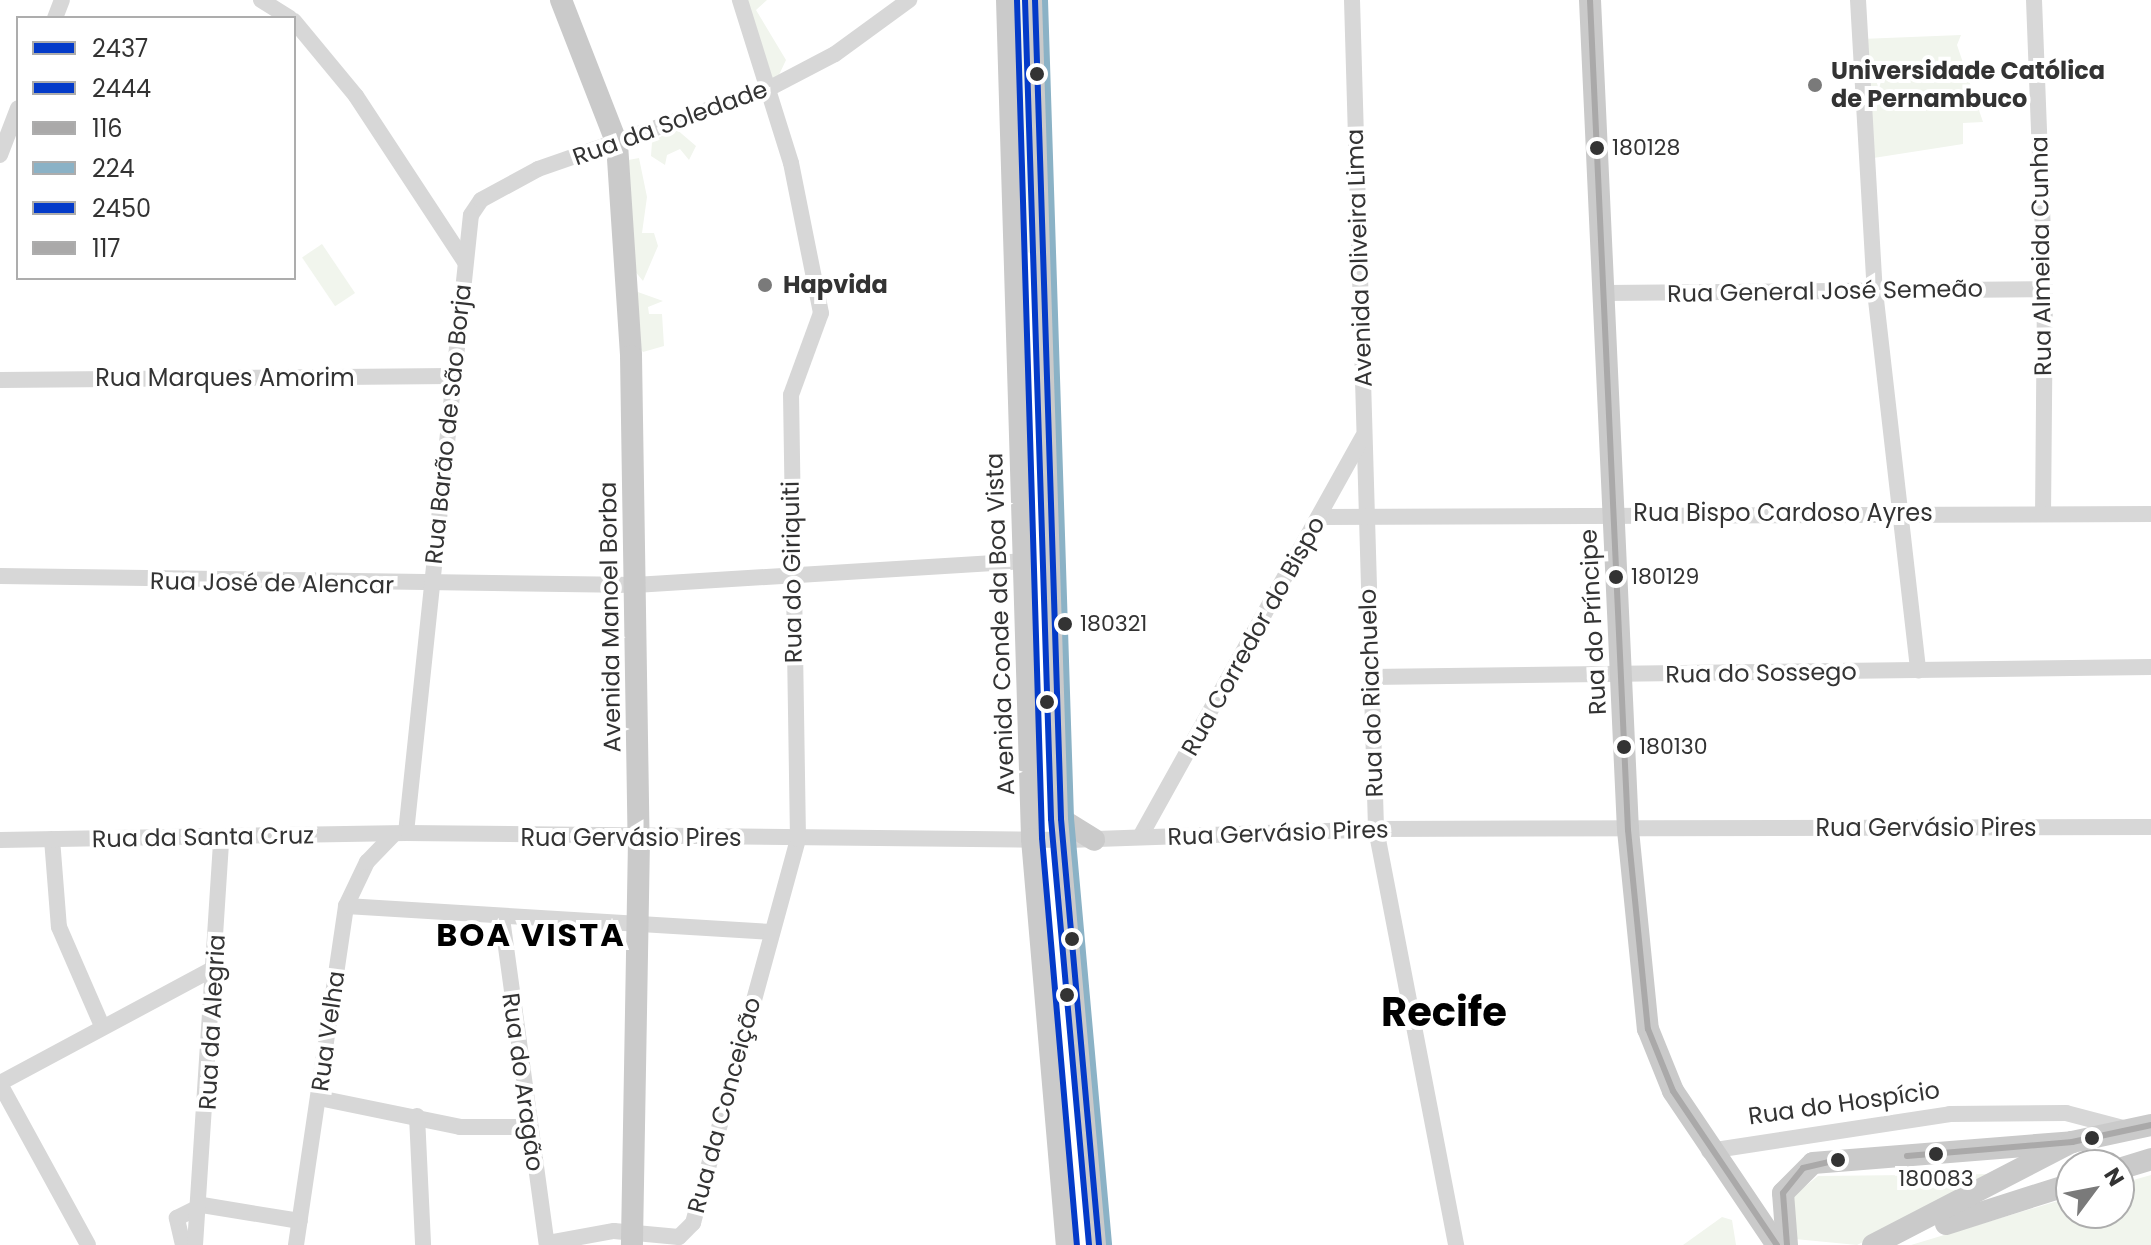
<!DOCTYPE html>
<html>
<head>
<meta charset="utf-8">
<style>
  body { margin:0 }
  #map { position:relative; width:2151px; height:1245px; overflow:hidden; background:#fff; font-family:Poppins,sans-serif }
  div>[style] { position:absolute }
  [style*='--x'] { left:calc(var(--x)*1px); top:calc(var(--y)*1px); width:calc(var(--w)*1px); rotate:calc(var(--a)*1deg) }
  .green>* { inset:0; background:#f1f5ed; transform-origin:0 0 }
  .minor>* { height:16px; margin:-8px; padding:0 8px; transform-origin:8px; border-radius:8px; background:#d7d7d7 }
  .major>* { height:22px; margin:-11px; padding:0 11px; transform-origin:11px; border-radius:11px; background:#cacaca }
  .bus-1>* { height:6px; margin:-3px; padding:0 3px; transform-origin:3px; border-radius:3px; background:#043bc9 }
  .bus-2>* { height:6px; margin:-3px; padding:0 3px; transform-origin:3px; border-radius:3px; background:#043bc9 }
  .bus-3>* { height:6px; margin:-3px; padding:0 3px; transform-origin:3px; border-radius:3px; background:#aaa9a9 }
  .bus-4>* { height:6px; margin:-3px; padding:0 3px; transform-origin:3px; border-radius:3px; background:#8bb2c6 }
  .bus-5>* { height:6px; margin:-3px; padding:0 3px; transform-origin:3px; border-radius:3px; background:#043bc9 }
  .bus-6>* { height:6px; margin:-3px; padding:0 3px; transform-origin:3px; border-radius:3px; background:#aaa9a9 }
  .dots>* { width:22px; height:22px; translate:-50% -50%; box-sizing:border-box; border:4px solid #fff; border-radius:50% }
  span { translate:-50% -50%; white-space:nowrap; text-align:center; line-height:1.15; -webkit-text-stroke:8px #fff; paint-order:stroke }
  .bus-label { font-size:22px; color:#333 }
  .left { translate:0 -50%; text-align:left }
  .poi-label { font-size:24px; color:#333; font-weight:700 }
  .street-label { font-size:24px; color:#333 }
  .district-label { font-size:32px; color:#000; font-weight:700; letter-spacing:2px }
  .town-label { font-size:40px; color:#000; font-weight:700 }
  .legend { position:absolute; left:16px; top:16px; width:280px; height:264px; box-sizing:border-box; background:#fff; border:2px solid #adadad; margin:0; padding:10px 14px; list-style:none; font-size:24px; color:#333 }
  .legend li { display:flex; align-items:center; gap:16px; height:40px }
  .legend b { width:40px; border:2px solid #adadad }
  .north { position:absolute; left:2055px; top:1149px; width:80px; height:80px; box-sizing:border-box; background:#fff; border:2px solid #adadad; border-radius:50%; rotate:58deg; font-size:22px; font-weight:700; line-height:32px; text-align:center; color:#333 }
  .north::after { content:''; display:block; margin:auto; width:28px; height:36px; background:#7a7a7a; clip-path:polygon(50% 0,100% 100%,50% 72%,0 100%) }
</style>
</head>
<body>
<div id="map">
  <div class="green">
    <div style="clip-path:polygon(744px 0,767px 0,756px 10px,786px 60px,778px 77px,771px 80px)"></div>
    <div style="clip-path:polygon(1020px 0,1024px 0,1031px 254px,1028px 252px)"></div>
    <div style="clip-path:polygon(1961px 35px,1957px 45px,1983px 122px,1963px 123px,1963px 144px,1867px 159px,1861px 39px)"></div>
    <div style="clip-path:polygon(675px 128px,696px 146px,689px 160px,680px 149px,667px 155px,665px 165px,651px 156px,652px 142px)"></div>
    <div style="clip-path:polygon(639px 158px,647px 197px,642px 233px,654px 233px,658px 246px,643px 281px,634px 270px,623px 161px)"></div>
    <div style="left:322px;top:244px;width:59px;height:24px;rotate:56deg"></div>
    <div style="clip-path:polygon(635px 291px,663px 301px,648px 307px,649px 314px,662px 314px,664px 346px,643px 352px,638px 346px)"></div>
    <div style="clip-path:polygon(1998px 1174px,1857px 1245px,1795px 1239px,1791px 1198px,1818px 1176px)"></div>
    <div style="clip-path:polygon(2151px 1175px,2151px 1245px,1911px 1245px,2071px 1197px,2071px 1213px,2119px 1213px,2119px 1184px)"></div>
    <div style="clip-path:polygon(1722px 1217px,1732px 1220px,1736px 1245px,1683px 1245px)"></div>
  </div>
  <div class="minor">
    <div style="--x:261;--y:0;--w:34;--a:32"></div>
    <div style="--x:1352;--y:0;--w:829;--a:88.34"></div>
    <div style="--x:1376;--y:829;--w:424;--a:79.1"></div>
    <div style="--x:1858;--y:0;--w:291;--a:86.7"></div>
    <div style="--x:1875;--y:291;--w:382;--a:83.5"></div>
    <div style="--x:2034;--y:0;--w:289;--a:87.8"></div>
    <div style="--x:2045;--y:289;--w:223;--a:90.5"></div>
    <div style="--x:55;--y:18;--w:19;--a:-69"></div>
    <div style="--x:294;--y:21;--w:97;--a:50.4"></div>
    <div style="--x:356;--y:96;--w:199;--a:56.7"></div>
    <div style="--x:0;--y:155;--w:50;--a:-69"></div>
    <div style="--x:1605;--y:293;--w:440;--a:-0.5"></div>
    <div style="--x:0;--y:380;--w:451;--a:-0.5"></div>
    <div style="--x:1320;--y:517;--w:831;--a:-0.21"></div>
    <div style="--x:0;--y:576;--w:635;--a:0.81"></div>
    <div style="--x:635;--y:585;--w:390;--a:-3.5"></div>
    <div style="--x:1370;--y:677;--w:781;--a:-0.73"></div>
    <div style="--x:406;--y:833;--w:621;--a:-84"></div>
    <div style="--x:471;--y:215;--w:18;--a:-56"></div>
    <div style="--x:481;--y:200;--w:65;--a:-28.5"></div>
    <div style="--x:538;--y:169;--w:246;--a:-19.2"></div>
    <div style="--x:770;--y:88;--w:73;--a:-27.6"></div>
    <div style="--x:835;--y:54;--w:92;--a:-36.1"></div>
    <div style="--x:1140;--y:837;--w:458;--a:-60.9"></div>
    <div style="--x:52;--y:839;--w:88;--a:85.5"></div>
    <div style="--x:59;--y:927;--w:108;--a:66.5"></div>
    <div style="--x:0;--y:840;--w:406;--a:-1"></div>
    <div style="--x:406;--y:833;--w:662;--a:0.61"></div>
    <div style="--x:1068;--y:840;--w:308;--a:-2"></div>
    <div style="--x:1376;--y:829;--w:775;--a:-0.15"></div>
    <div style="--x:346;--y:906;--w:426;--a:3.5"></div>
    <div style="--x:502;--y:918;--w:330;--a:82.2"></div>
    <div style="--x:0;--y:1083;--w:242;--a:-28.2"></div>
    <div style="--x:0;--y:1084;--w:183;--a:61.3"></div>
    <div style="--x:319;--y:1098;--w:144;--a:11.6"></div>
    <div style="--x:460;--y:1127;--w:67;--a:0"></div>
    <div style="--x:417;--y:1116;--w:129;--a:87.3"></div>
    <div style="--x:1709;--y:1151;--w:244;--a:-8.7"></div>
    <div style="--x:1950;--y:1114;--w:116;--a:-0.5"></div>
    <div style="--x:2066;--y:1113;--w:63;--a:14.7"></div>
    <div style="--x:547;--y:1243;--w:68;--a:-10.2"></div>
    <div style="--x:614;--y:1231;--w:65;--a:5.3"></div>
    <div style="--x:679;--y:1237;--w:20;--a:-45"></div>
    <div style="--x:693;--y:1223;--w:398;--a:-74.7"></div>
    <div style="--x:798;--y:839;--w:444;--a:-90.9"></div>
    <div style="--x:791;--y:395;--w:87;--a:-69.9"></div>
    <div style="--x:821;--y:313;--w:153;--a:-101.3"></div>
    <div style="--x:791;--y:163;--w:171;--a:-107.4"></div>
    <div style="--x:183;--y:1245;--w:28;--a:-103"></div>
    <div style="--x:177;--y:1218;--w:28;--a:-27"></div>
    <div style="--x:202;--y:1205;--w:99;--a:9.3"></div>
    <div style="--x:195;--y:1245;--w:407;--a:-86.3"></div>
    <div style="--x:296;--y:1245;--w:343;--a:-81.6"></div>
    <div style="--x:346;--y:906;--w:49;--a:-64.5"></div>
    <div style="--x:367;--y:862;--w:39;--a:-46"></div>
  </div>
  <div class="major">
    <div style="--x:561;--y:0;--w:155;--a:68.7"></div>
    <div style="--x:617;--y:144;--w:212;--a:86.2"></div>
    <div style="--x:631;--y:356;--w:484;--a:89.1"></div>
    <div style="--x:639;--y:840;--w:405;--a:91"></div>
    <div style="--x:1007;--y:0;--w:839;--a:88.29"></div>
    <div style="--x:1032;--y:839;--w:408;--a:85.1"></div>
    <div style="--x:1035;--y:0;--w:819;--a:88.18"></div>
    <div style="--x:1061;--y:819;--w:428;--a:84.9"></div>
    <div style="--x:1590;--y:0;--w:831;--a:87.38"></div>
    <div style="--x:1628;--y:830;--w:200;--a:84.3"></div>
    <div style="--x:1648;--y:1029;--w:67;--a:68"></div>
    <div style="--x:1673;--y:1091;--w:186;--a:56"></div>
    <div style="--x:1061;--y:819;--w:39;--a:32"></div>
    <div style="--x:2119;--y:1169;--w:34;--a:-17"></div>
    <div style="--x:1946;--y:1224;--w:131;--a:-17.7"></div>
    <div style="--x:1787;--y:1245;--w:52;--a:-94.4"></div>
    <div style="--x:1783;--y:1193;--w:42;--a:-45"></div>
    <div style="--x:1813;--y:1163;--w:260;--a:-4.6"></div>
    <div style="--x:1873;--y:1245;--w:224;--a:-27.4"></div>
    <div style="--x:2072;--y:1142;--w:81;--a:-12.1"></div>
  </div>
  <div class="bus-1">
    <div style="--x:1035;--y:0;--w:819;--a:88.18"></div>
    <div style="--x:1061;--y:819;--w:428;--a:84.9"></div>
  </div>
  <div class="bus-2">
    <div style="--x:1025;--y:0;--w:819;--a:88.18"></div>
    <div style="--x:1051;--y:819;--w:428;--a:84.9"></div>
  </div>
  <div class="bus-3">
    <div style="--x:1590;--y:0;--w:831;--a:87.38"></div>
    <div style="--x:1628;--y:830;--w:200;--a:84.3"></div>
    <div style="--x:1648;--y:1029;--w:67;--a:68"></div>
    <div style="--x:1673;--y:1091;--w:186;--a:56"></div>
  </div>
  <div class="bus-4">
    <div style="--x:1045;--y:0;--w:818;--a:88.18"></div>
    <div style="--x:1071;--y:818;--w:428;--a:84.9"></div>
  </div>
  <div class="bus-5">
    <div style="--x:1017;--y:0;--w:838;--a:88.29"></div>
    <div style="--x:1042;--y:838;--w:408;--a:85.1"></div>
  </div>
  <div class="bus-6">
    <div style="--x:1907;--y:1156;--w:166;--a:-4.8"></div>
    <div style="--x:2072;--y:1142;--w:81;--a:-12.1"></div>
    <div style="--x:1787;--y:1245;--w:52;--a:-94.4"></div>
    <div style="--x:1783;--y:1193;--w:32;--a:-51"></div>
    <div style="--x:1803;--y:1168;--w:36;--a:-13"></div>
  </div>
  <div class="dots">
    <div style="left:1037px;top:74px;background:#333"></div>
    <div style="left:1815px;top:85px;background:#7a7a7a"></div>
    <div style="left:1597px;top:148px;background:#333"></div>
    <div style="left:765px;top:285px;background:#7a7a7a"></div>
    <div style="left:1616px;top:577px;background:#333"></div>
    <div style="left:1065px;top:624px;background:#333"></div>
    <div style="left:1047px;top:702px;background:#333"></div>
    <div style="left:1624px;top:747px;background:#333"></div>
    <div style="left:1072px;top:939px;background:#333"></div>
    <div style="left:1067px;top:995px;background:#333"></div>
    <div style="left:2092px;top:1138px;background:#333"></div>
    <div style="left:1936px;top:1154px;background:#333"></div>
    <div style="left:1838px;top:1160px;background:#333"></div>
  </div>
  <div class="bus-label">
    <span class="left" style="left:1612px;top:148px">180128</span>
    <span class="left" style="left:1631px;top:577px">180129</span>
    <span class="left" style="left:1080px;top:624px">180321</span>
    <span class="left" style="left:1639px;top:747px">180130</span>
    <span style="left:1936px;top:1179px">180083</span>
  </div>
  <div class="poi-label">
    <span class="left" style="left:1831px;top:85px">Universidade Católica<br>de Pernambuco</span>
    <span class="left" style="left:783px;top:285px">Hapvida</span>
  </div>
  <div class="street-label">
    <span style="left:670px;top:123px;rotate:-20deg">Rua da Soledade</span>
    <span style="left:2041px;top:256px;rotate:-91deg">Rua Almeida Cunha</span>
    <span style="left:1359px;top:258px;rotate:-92deg">Avenida Oliveira Lima</span>
    <span style="left:1825px;top:291px;rotate:-1deg">Rua General José Semeão</span>
    <span style="left:225px;top:378px">Rua Marques Amorim</span>
    <span style="left:448px;top:424px;rotate:-84deg">Rua Barão de São Borja</span>
    <span style="left:1783px;top:513px">Rua Bispo Cardoso Ayres</span>
    <span style="left:792px;top:572px;rotate:-91deg">Rua do Giriquiti</span>
    <span style="left:272px;top:583px;rotate:1deg">Rua José de Alencar</span>
    <span style="left:610px;top:617px;rotate:-91deg">Avenida Manoel Borba</span>
    <span style="left:1593px;top:622px;rotate:-93deg">Rua do Príncipe</span>
    <span style="left:1000px;top:624px;rotate:-92deg">Avenida Conde da Boa Vista</span>
    <span style="left:1253px;top:636px;rotate:-61deg">Rua Corredor do Bispo</span>
    <span style="left:1761px;top:673px;rotate:-1deg">Rua do Sossego</span>
    <span style="left:1371px;top:693px;rotate:-92deg">Rua do Riachuelo</span>
    <span style="left:1926px;top:828px">Rua Gervásio Pires</span>
    <span style="left:1278px;top:833px;rotate:-2deg">Rua Gervásio Pires</span>
    <span style="left:203px;top:837px;rotate:-1deg">Rua da Santa Cruz</span>
    <span style="left:631px;top:838px">Rua Gervásio Pires</span>
    <span style="left:212px;top:1022px;rotate:-87deg">Rua da Alegria</span>
    <span style="left:328px;top:1031px;rotate:-82deg">Rua Velha</span>
    <span style="left:523px;top:1082px;rotate:82deg">Rua do Aragão</span>
    <span style="left:1844px;top:1103px;rotate:-8deg">Rua do Hospício</span>
    <span style="left:724px;top:1105px;rotate:-75deg">Rua da Conceição</span>
  </div>
  <div class="district-label">
    <span style="left:531px;top:935px">BOA VISTA</span>
  </div>
  <div class="town-label">
    <span style="left:1444px;top:1012px">Recife</span>
  </div>
  <ul class="legend">
  <li><b style="height:10px;background:#043bc9"></b>2437</li>
  <li><b style="height:10px;background:#043bc9"></b>2444</li>
  <li><b style="height:10px;background:#aaa9a9"></b>116</li>
  <li><b style="height:10px;background:#8bb2c6"></b>224</li>
  <li><b style="height:10px;background:#043bc9"></b>2450</li>
  <li><b style="height:10px;background:#aaa9a9"></b>117</li>
  </ul>
  <div class="north">N</div>
</div>
</body>
</html>
